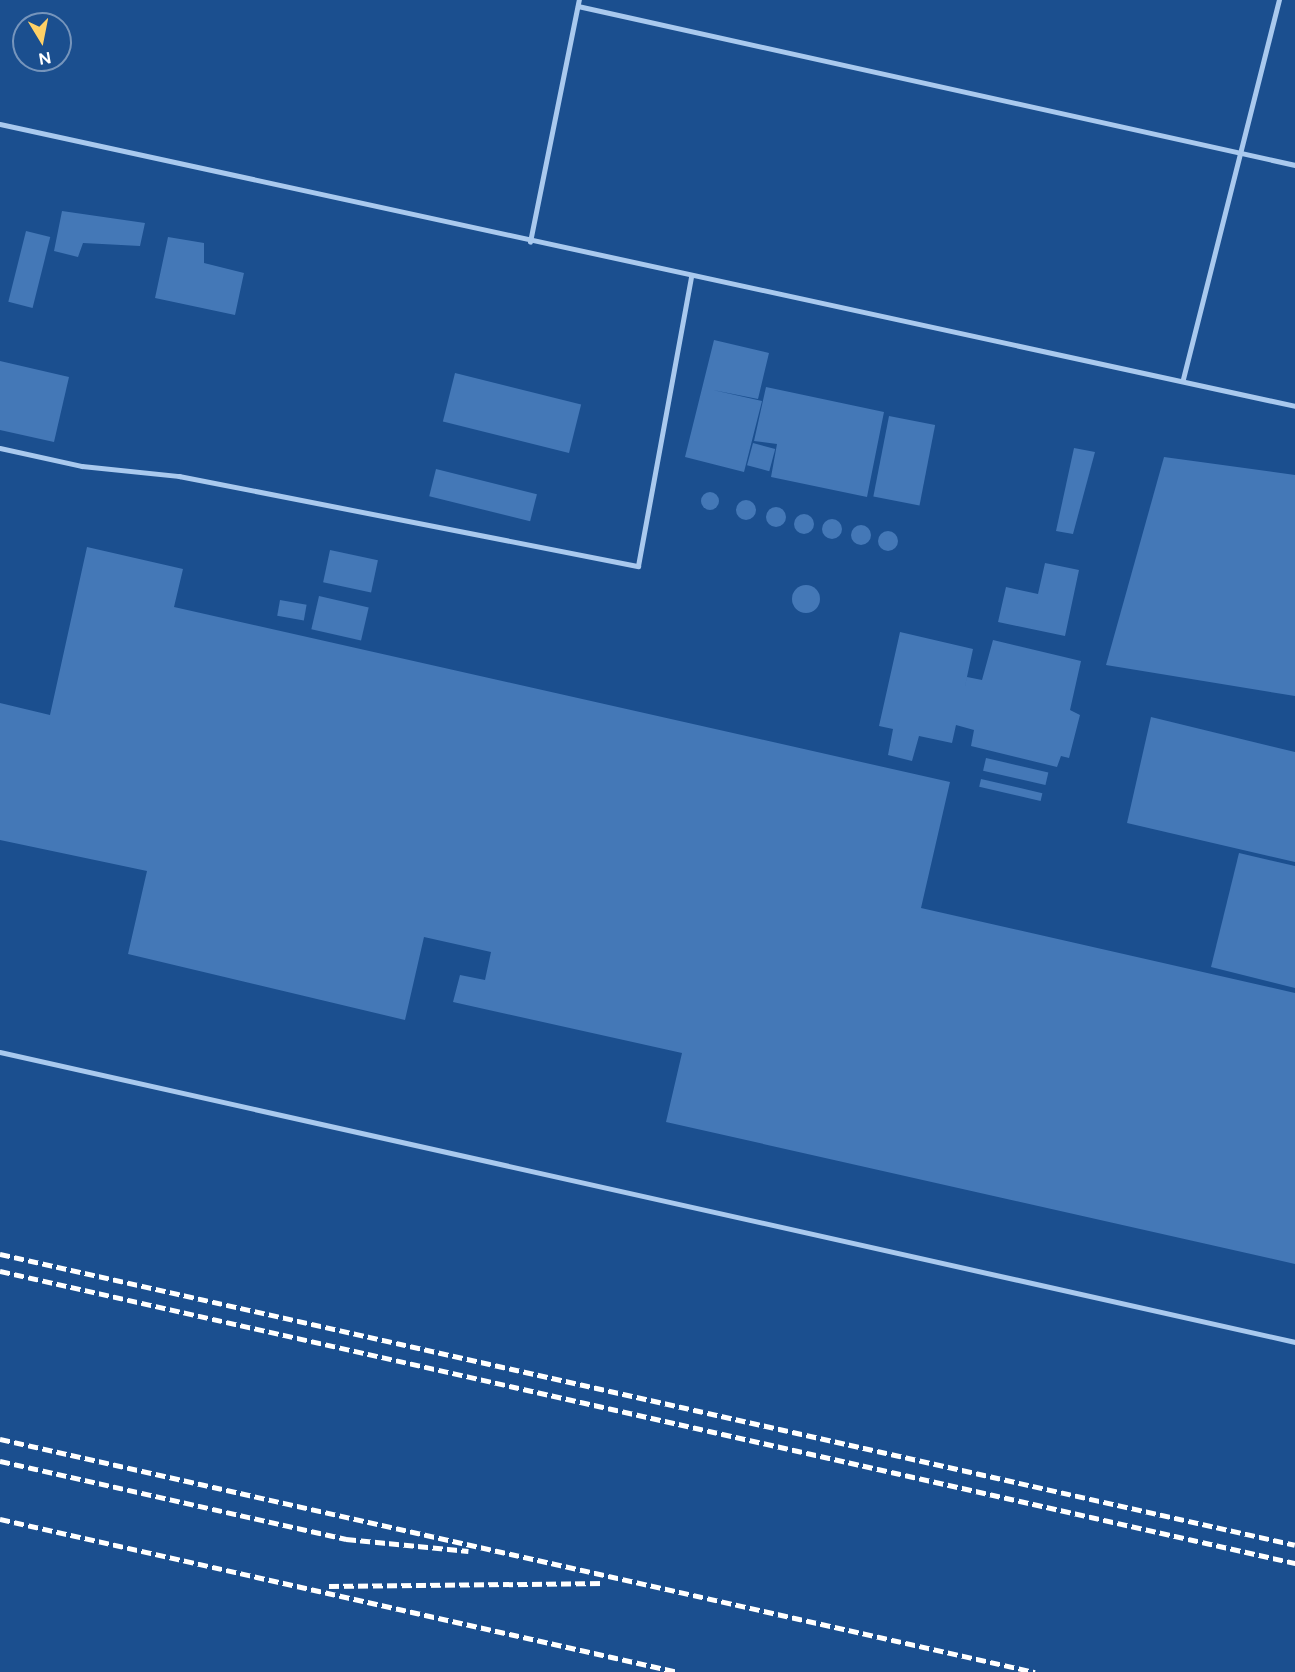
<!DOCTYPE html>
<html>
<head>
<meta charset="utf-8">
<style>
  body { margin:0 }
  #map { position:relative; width:1295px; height:1672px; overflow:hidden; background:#1b4f8f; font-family:Figtree,sans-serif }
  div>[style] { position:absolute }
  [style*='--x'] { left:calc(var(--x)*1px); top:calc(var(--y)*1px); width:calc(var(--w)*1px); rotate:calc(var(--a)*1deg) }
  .building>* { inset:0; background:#4478b7; transform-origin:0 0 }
  .round { border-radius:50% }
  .service>* { height:4.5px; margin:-2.25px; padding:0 2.25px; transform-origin:2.25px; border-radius:2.25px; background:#a9c9ee }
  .rail>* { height:4.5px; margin-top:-2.25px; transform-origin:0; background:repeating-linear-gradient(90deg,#fff 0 10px,transparent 0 14.5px) }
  span { translate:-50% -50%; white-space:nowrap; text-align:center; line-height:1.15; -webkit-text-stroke:6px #1b4f8f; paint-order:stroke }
  .north { position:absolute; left:12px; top:12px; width:60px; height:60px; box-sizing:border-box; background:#1b4f8f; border:2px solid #7695bc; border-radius:50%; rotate:170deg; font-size:16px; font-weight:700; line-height:24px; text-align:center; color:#fff }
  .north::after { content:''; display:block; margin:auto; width:21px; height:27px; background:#ffd166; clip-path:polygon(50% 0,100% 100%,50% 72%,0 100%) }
</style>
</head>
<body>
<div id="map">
  <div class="building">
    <div style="clip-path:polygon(62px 211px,145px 223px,140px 246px,83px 243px,78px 257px,54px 251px)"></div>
    <div style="left:26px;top:231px;width:25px;height:73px;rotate:14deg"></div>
    <div style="clip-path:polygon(168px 237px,204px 243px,204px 263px,244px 273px,235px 315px,155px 298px)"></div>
    <div style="clip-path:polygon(714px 340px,769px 353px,758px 399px,713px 390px,762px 401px,744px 472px,685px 457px)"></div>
    <div style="clip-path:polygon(0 361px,69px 377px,54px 442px,0 430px)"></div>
    <div style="left:455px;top:373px;width:130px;height:50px;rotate:14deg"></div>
    <div style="clip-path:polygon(766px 387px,884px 412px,867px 497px,771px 477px,777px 444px,754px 441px)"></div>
    <div style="left:889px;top:416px;width:47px;height:82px;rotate:11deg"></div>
    <div style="left:753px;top:443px;width:23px;height:23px;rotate:15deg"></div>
    <div style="clip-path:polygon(1074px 448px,1095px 452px,1073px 534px,1056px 531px)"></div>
    <div style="clip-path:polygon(1164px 457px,1295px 475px,1295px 696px,1106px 665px)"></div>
    <div style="left:436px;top:469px;width:104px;height:28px;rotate:14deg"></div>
    <div class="round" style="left:701px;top:492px;width:18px;height:18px"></div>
    <div class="round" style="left:736px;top:500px;width:20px;height:20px"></div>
    <div class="round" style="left:766px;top:507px;width:20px;height:20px"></div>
    <div class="round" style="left:794px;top:514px;width:20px;height:20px"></div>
    <div class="round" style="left:822px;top:519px;width:20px;height:20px"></div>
    <div class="round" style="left:851px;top:525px;width:20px;height:20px"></div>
    <div class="round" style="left:878px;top:531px;width:20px;height:20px"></div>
    <div style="clip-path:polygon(87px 547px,183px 569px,174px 607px,950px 782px,921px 908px,1295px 993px,1295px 1264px,666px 1122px,682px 1053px,453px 1002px,460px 975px,485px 980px,491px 952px,424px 937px,405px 1020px,128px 954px,147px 871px,0 840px,0 703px,50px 715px)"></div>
    <div style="left:330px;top:550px;width:49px;height:33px;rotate:12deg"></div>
    <div style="clip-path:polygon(1045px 563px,1079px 570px,1065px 636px,998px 622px,1006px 587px,1038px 594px)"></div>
    <div class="round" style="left:792px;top:585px;width:28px;height:28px"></div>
    <div style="left:319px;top:596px;width:51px;height:34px;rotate:13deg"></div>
    <div style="left:280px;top:600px;width:27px;height:16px;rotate:10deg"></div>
    <div style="clip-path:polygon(900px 632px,973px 649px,962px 700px,967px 677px,982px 680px,993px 640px,1081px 661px,1070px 710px,1080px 715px,1069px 758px,1061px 756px,1057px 767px,971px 746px,974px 730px,956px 725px,952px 743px,919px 736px,912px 761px,888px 755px,893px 729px,879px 726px)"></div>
    <div style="clip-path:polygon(1151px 717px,1295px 752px,1295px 862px,1127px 823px)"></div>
    <div style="left:986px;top:758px;width:64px;height:13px;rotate:13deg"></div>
    <div style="left:981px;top:779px;width:63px;height:8px;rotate:13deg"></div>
    <div style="clip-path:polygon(1239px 853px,1295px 866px,1295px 988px,1211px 967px)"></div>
  </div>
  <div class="service">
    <div style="--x:578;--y:6;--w:734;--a:12.5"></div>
    <div style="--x:0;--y:124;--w:1325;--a:12.28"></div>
    <div style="--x:530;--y:242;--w:247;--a:-78.6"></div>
    <div style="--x:1183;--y:379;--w:391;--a:-75.8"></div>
    <div style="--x:0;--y:448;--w:84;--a:12.4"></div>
    <div style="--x:82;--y:466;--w:98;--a:5.9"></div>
    <div style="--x:179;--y:476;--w:468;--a:11.1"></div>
    <div style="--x:638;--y:566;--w:295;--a:-79.6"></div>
    <div style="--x:0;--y:1052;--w:1327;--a:12.62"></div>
  </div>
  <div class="rail">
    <div style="--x:0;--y:1254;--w:1327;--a:12.66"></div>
    <div style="--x:0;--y:1271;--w:1328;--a:12.71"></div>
    <div style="--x:0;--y:1439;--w:1061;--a:12.69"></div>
    <div style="--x:0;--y:1461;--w:355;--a:12.7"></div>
    <div style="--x:346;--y:1539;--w:123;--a:5.6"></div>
    <div style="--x:0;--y:1519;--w:695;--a:12.72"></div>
    <div style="--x:329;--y:1586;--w:275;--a:-0.6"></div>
  </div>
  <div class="north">N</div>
</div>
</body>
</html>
